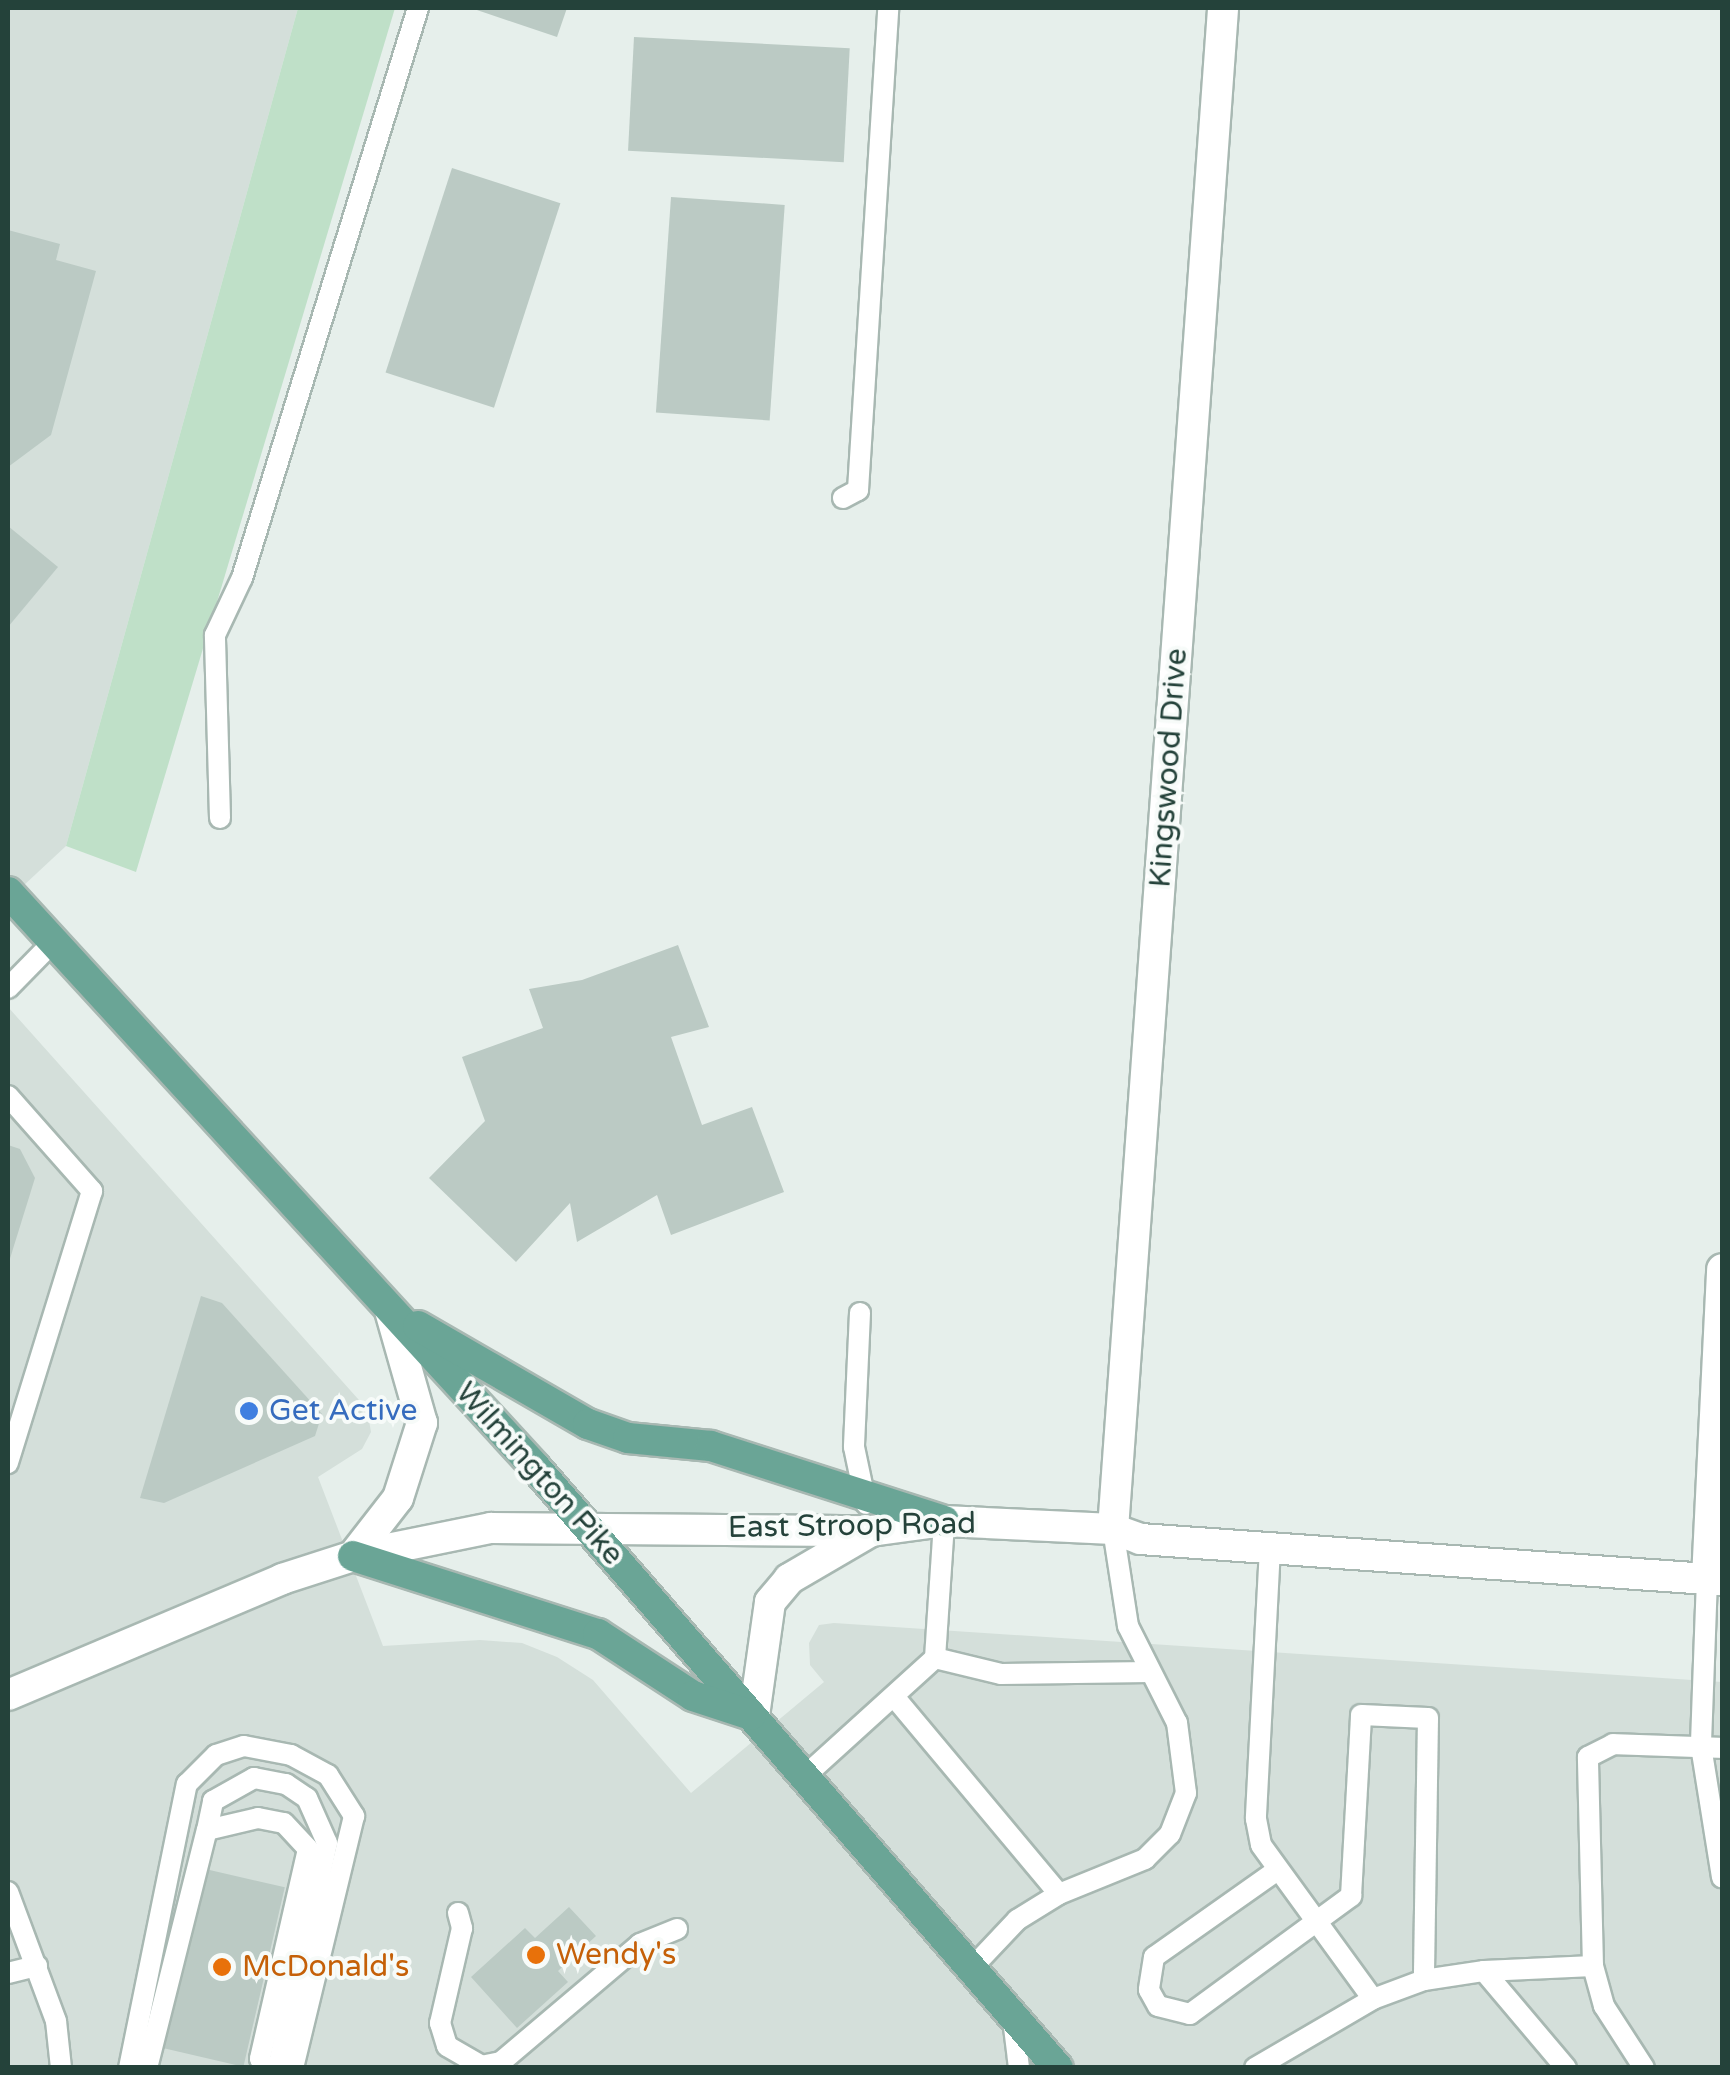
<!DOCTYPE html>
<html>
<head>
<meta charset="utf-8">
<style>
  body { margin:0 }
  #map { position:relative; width:1730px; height:2075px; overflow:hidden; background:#e6efeb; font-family:"Varela Round",sans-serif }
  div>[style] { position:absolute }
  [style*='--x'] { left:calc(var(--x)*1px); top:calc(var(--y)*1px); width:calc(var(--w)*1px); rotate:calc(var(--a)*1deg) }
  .built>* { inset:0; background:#d4dfda }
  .green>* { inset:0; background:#bfe0c8 }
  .building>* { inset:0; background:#bbcac4; transform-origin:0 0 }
  .roads { filter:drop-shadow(2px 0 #a8b8b2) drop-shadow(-2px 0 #a8b8b2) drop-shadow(0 2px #a8b8b2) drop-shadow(0 -2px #a8b8b2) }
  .lane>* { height:20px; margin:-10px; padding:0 10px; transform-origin:10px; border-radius:10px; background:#fff }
  .street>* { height:30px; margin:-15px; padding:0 15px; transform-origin:15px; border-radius:15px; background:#fff }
  .secondary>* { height:30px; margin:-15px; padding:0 15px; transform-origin:15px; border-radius:15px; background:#fff }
  .primary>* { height:30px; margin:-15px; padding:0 15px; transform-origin:15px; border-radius:15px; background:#6aa596 }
  .dots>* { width:28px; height:28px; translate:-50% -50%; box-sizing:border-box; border:5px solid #f7fbf9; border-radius:50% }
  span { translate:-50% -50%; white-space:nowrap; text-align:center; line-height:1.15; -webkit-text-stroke:8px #f7fbf9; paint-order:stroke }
  .street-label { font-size:30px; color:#24423a }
  .shop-label { font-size:30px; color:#366cbe }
  .left { translate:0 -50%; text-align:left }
  .food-label { font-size:30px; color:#c56008 }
  .frame { position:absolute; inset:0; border:10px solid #24423a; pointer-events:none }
</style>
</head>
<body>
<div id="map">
  <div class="built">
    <div style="clip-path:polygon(15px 8px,298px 8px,66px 846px,8px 900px,8px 10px)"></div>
    <div style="clip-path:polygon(8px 1007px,367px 1409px,371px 1432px,362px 1449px,318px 1477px,383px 1646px,480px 1640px,522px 1643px,557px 1657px,593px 1680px,691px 1793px,824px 1682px,810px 1665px,809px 1643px,819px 1625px,834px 1623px,1722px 1682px,1722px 2067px,8px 2067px)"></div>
  </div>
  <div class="green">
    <div style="clip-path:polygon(298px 8px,395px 8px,136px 872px,66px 846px)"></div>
  </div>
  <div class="building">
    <div style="clip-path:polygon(471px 8px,567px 8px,557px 37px)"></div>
    <div style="left:634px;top:37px;width:216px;height:114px;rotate:3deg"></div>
    <div style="left:452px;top:168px;width:114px;height:215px;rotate:18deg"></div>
    <div style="left:671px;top:197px;width:114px;height:216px;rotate:4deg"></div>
    <div style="clip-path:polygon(8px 230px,60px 244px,56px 260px,96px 271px,51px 435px,8px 467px)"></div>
    <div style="clip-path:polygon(8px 526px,58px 567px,8px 627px)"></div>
    <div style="clip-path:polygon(678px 945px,709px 1027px,671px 1037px,702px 1125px,752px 1107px,784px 1192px,671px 1235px,657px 1195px,577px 1242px,570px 1203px,516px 1262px,429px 1178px,485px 1121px,462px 1057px,543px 1028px,529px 989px,582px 980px)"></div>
    <div style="clip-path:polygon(8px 1145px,20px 1149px,35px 1178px,8px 1265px)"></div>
    <div style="clip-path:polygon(201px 1296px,222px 1303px,322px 1414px,315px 1436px,164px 1503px,140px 1498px)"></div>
    <div style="left:201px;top:1868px;width:86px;height:184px;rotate:13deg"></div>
    <div style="clip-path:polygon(569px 1907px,596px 1936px,558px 1971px,568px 1982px,517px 2028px,471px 1977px,525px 1928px,535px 1938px)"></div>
  </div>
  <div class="roads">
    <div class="lane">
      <div style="--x:843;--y:498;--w:17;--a:-28"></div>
      <div style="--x:858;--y:490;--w:483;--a:-86.4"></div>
      <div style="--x:220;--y:818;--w:183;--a:-91.6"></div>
      <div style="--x:215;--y:635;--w:63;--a:-64.7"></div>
      <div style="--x:242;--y:578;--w:597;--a:-72.84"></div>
      <div style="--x:8;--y:988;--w:64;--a:-45.6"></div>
      <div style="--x:8;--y:1096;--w:127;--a:48.5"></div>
      <div style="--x:92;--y:1191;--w:285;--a:107.2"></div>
      <div style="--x:860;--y:1313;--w:134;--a:92.6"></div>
      <div style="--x:854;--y:1447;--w:58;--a:78.1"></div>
      <div style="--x:1270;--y:1548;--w:271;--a:93"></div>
      <div style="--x:1256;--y:1819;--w:26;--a:79"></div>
      <div style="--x:1261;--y:1845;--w:190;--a:54"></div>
      <div style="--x:1707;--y:1579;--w:167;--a:92.1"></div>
      <div style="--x:1701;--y:1746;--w:133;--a:80.9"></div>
      <div style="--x:935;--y:1658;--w:68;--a:13.6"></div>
      <div style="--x:1001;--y:1674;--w:149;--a:-0.8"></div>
      <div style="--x:896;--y:1699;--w:254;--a:50.1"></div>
      <div style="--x:806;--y:1775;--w:174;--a:-42.2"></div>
      <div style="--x:935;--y:1658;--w:137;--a:-86.2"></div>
      <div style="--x:207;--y:1830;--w:30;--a:-78"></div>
      <div style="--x:213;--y:1801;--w:47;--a:-29.3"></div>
      <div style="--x:254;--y:1778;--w:33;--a:11"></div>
      <div style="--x:286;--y:1784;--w:25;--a:34"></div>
      <div style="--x:307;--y:1798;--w:49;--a:66"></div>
      <div style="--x:327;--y:1843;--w:230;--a:102.3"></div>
      <div style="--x:1276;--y:1871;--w:149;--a:144.8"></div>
      <div style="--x:1154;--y:1957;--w:33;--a:99"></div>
      <div style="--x:1149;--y:1990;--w:18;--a:61"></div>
      <div style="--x:1158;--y:2006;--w:33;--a:14"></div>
      <div style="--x:1190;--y:2014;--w:200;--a:-36.2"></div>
      <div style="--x:1351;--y:1896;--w:181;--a:-86.8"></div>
      <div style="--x:1361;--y:1715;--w:67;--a:2.6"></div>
      <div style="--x:1428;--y:1718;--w:262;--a:90.9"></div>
      <div style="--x:8;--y:1892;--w:138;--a:69.6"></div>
      <div style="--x:56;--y:2021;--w:47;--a:83.9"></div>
      <div style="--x:458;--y:1913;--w:16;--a:75"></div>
      <div style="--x:462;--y:1928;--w:98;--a:103"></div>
      <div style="--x:440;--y:2023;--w:24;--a:73"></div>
      <div style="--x:447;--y:2046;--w:39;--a:30"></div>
      <div style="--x:481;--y:2066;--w:20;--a:-11"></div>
      <div style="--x:501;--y:2062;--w:182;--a:-40.3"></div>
      <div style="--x:640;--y:1944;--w:40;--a:-22"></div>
      <div style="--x:969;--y:1971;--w:70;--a:-46.7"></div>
      <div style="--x:1017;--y:1920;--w:49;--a:-31.8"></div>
      <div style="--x:1059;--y:1894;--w:93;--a:-22.1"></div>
      <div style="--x:1145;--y:1859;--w:35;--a:-45"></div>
      <div style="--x:1170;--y:1834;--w:44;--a:-68.7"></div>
      <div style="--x:1186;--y:1793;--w:71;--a:-97.3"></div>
      <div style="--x:1177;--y:1723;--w:109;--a:-116.8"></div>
      <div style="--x:1128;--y:1626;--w:98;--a:-98.8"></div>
      <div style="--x:1484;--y:1971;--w:109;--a:-2.6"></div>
      <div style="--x:8;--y:1973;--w:30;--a:-14"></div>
      <div style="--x:1013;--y:2019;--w:49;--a:83"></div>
      <div style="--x:129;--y:2068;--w:290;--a:-78.5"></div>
      <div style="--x:187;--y:1784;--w:41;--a:-45"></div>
      <div style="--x:216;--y:1755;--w:29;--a:-18"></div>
      <div style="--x:244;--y:1746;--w:48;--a:10.8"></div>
      <div style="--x:291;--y:1755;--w:42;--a:28.4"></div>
      <div style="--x:328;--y:1775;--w:49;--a:57.6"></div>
      <div style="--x:354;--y:1816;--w:259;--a:103.6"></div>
      <div style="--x:147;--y:2068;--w:245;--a:-75.9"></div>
      <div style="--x:207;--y:1830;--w:52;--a:-13.2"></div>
      <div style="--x:258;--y:1818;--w:26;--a:11"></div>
      <div style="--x:284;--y:1823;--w:35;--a:47"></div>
      <div style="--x:308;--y:1849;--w:215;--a:102.9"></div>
      <div style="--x:260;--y:2059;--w:10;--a:61"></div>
      <div style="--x:1255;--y:2068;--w:137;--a:-30.3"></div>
      <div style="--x:1373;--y:1999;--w:54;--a:-20.4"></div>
      <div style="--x:1424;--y:1980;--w:61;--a:-8.5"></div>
      <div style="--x:1484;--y:1971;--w:127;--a:49.8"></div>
      <div style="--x:1644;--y:2068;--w:74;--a:-122.8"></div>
      <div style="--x:1604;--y:2006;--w:41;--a:-105.4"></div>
      <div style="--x:1593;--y:1966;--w:209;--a:-91.4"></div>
      <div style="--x:1588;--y:1757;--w:28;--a:-27"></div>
      <div style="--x:1613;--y:1744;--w:109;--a:2.1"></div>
    </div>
    <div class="street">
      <div style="--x:1113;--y:1529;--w:1525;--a:-85.86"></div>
      <div style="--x:1707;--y:1579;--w:310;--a:-87.2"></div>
    </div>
    <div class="secondary">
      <div style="--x:353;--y:1556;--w:73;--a:-52.2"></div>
      <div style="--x:398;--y:1498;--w:79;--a:-72.3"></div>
      <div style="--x:422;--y:1423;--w:116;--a:-105.9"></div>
      <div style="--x:8;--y:1695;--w:298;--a:-22.9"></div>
      <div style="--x:282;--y:1579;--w:75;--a:-17.9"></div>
      <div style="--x:353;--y:1556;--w:141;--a:-11.5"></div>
      <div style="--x:491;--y:1528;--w:380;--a:0.5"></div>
      <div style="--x:871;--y:1531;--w:74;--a:-7.8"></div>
      <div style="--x:944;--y:1521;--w:169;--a:2.7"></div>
      <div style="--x:1113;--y:1529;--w:29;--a:20"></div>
      <div style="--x:1140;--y:1539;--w:583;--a:4.03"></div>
      <div style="--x:754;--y:1716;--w:115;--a:-82"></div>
      <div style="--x:770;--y:1602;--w:30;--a:-50"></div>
      <div style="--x:789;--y:1579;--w:95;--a:-30.3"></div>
    </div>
    <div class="primary">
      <div style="--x:8;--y:892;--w:781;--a:47.49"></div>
      <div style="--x:536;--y:1468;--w:795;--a:48.98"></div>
      <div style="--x:418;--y:1326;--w:196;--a:30"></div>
      <div style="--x:588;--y:1424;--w:42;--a:19.3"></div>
      <div style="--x:628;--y:1438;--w:83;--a:5.5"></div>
      <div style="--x:711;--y:1446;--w:245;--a:17.8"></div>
      <div style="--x:353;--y:1556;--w:257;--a:17.7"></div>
      <div style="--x:598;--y:1634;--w:113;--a:33.1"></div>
      <div style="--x:693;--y:1696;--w:61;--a:18.1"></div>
    </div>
  </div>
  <div class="dots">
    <div style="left:249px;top:1411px;background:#3f7fe0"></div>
    <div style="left:536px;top:1955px;background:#e8710a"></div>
    <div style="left:222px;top:1967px;background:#e8710a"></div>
  </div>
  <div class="street-label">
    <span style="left:1169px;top:768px;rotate:-86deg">Kingswood Drive</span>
    <span style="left:539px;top:1474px;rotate:48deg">Wilmington Pike</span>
    <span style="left:852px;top:1526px;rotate:-1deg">East Stroop Road</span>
  </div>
  <div class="shop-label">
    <span class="left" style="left:269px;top:1411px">Get Active</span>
  </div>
  <div class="food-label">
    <span class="left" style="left:556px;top:1955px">Wendy's</span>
    <span class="left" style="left:242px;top:1967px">McDonald's</span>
  </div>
  <div class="frame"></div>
</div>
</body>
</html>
